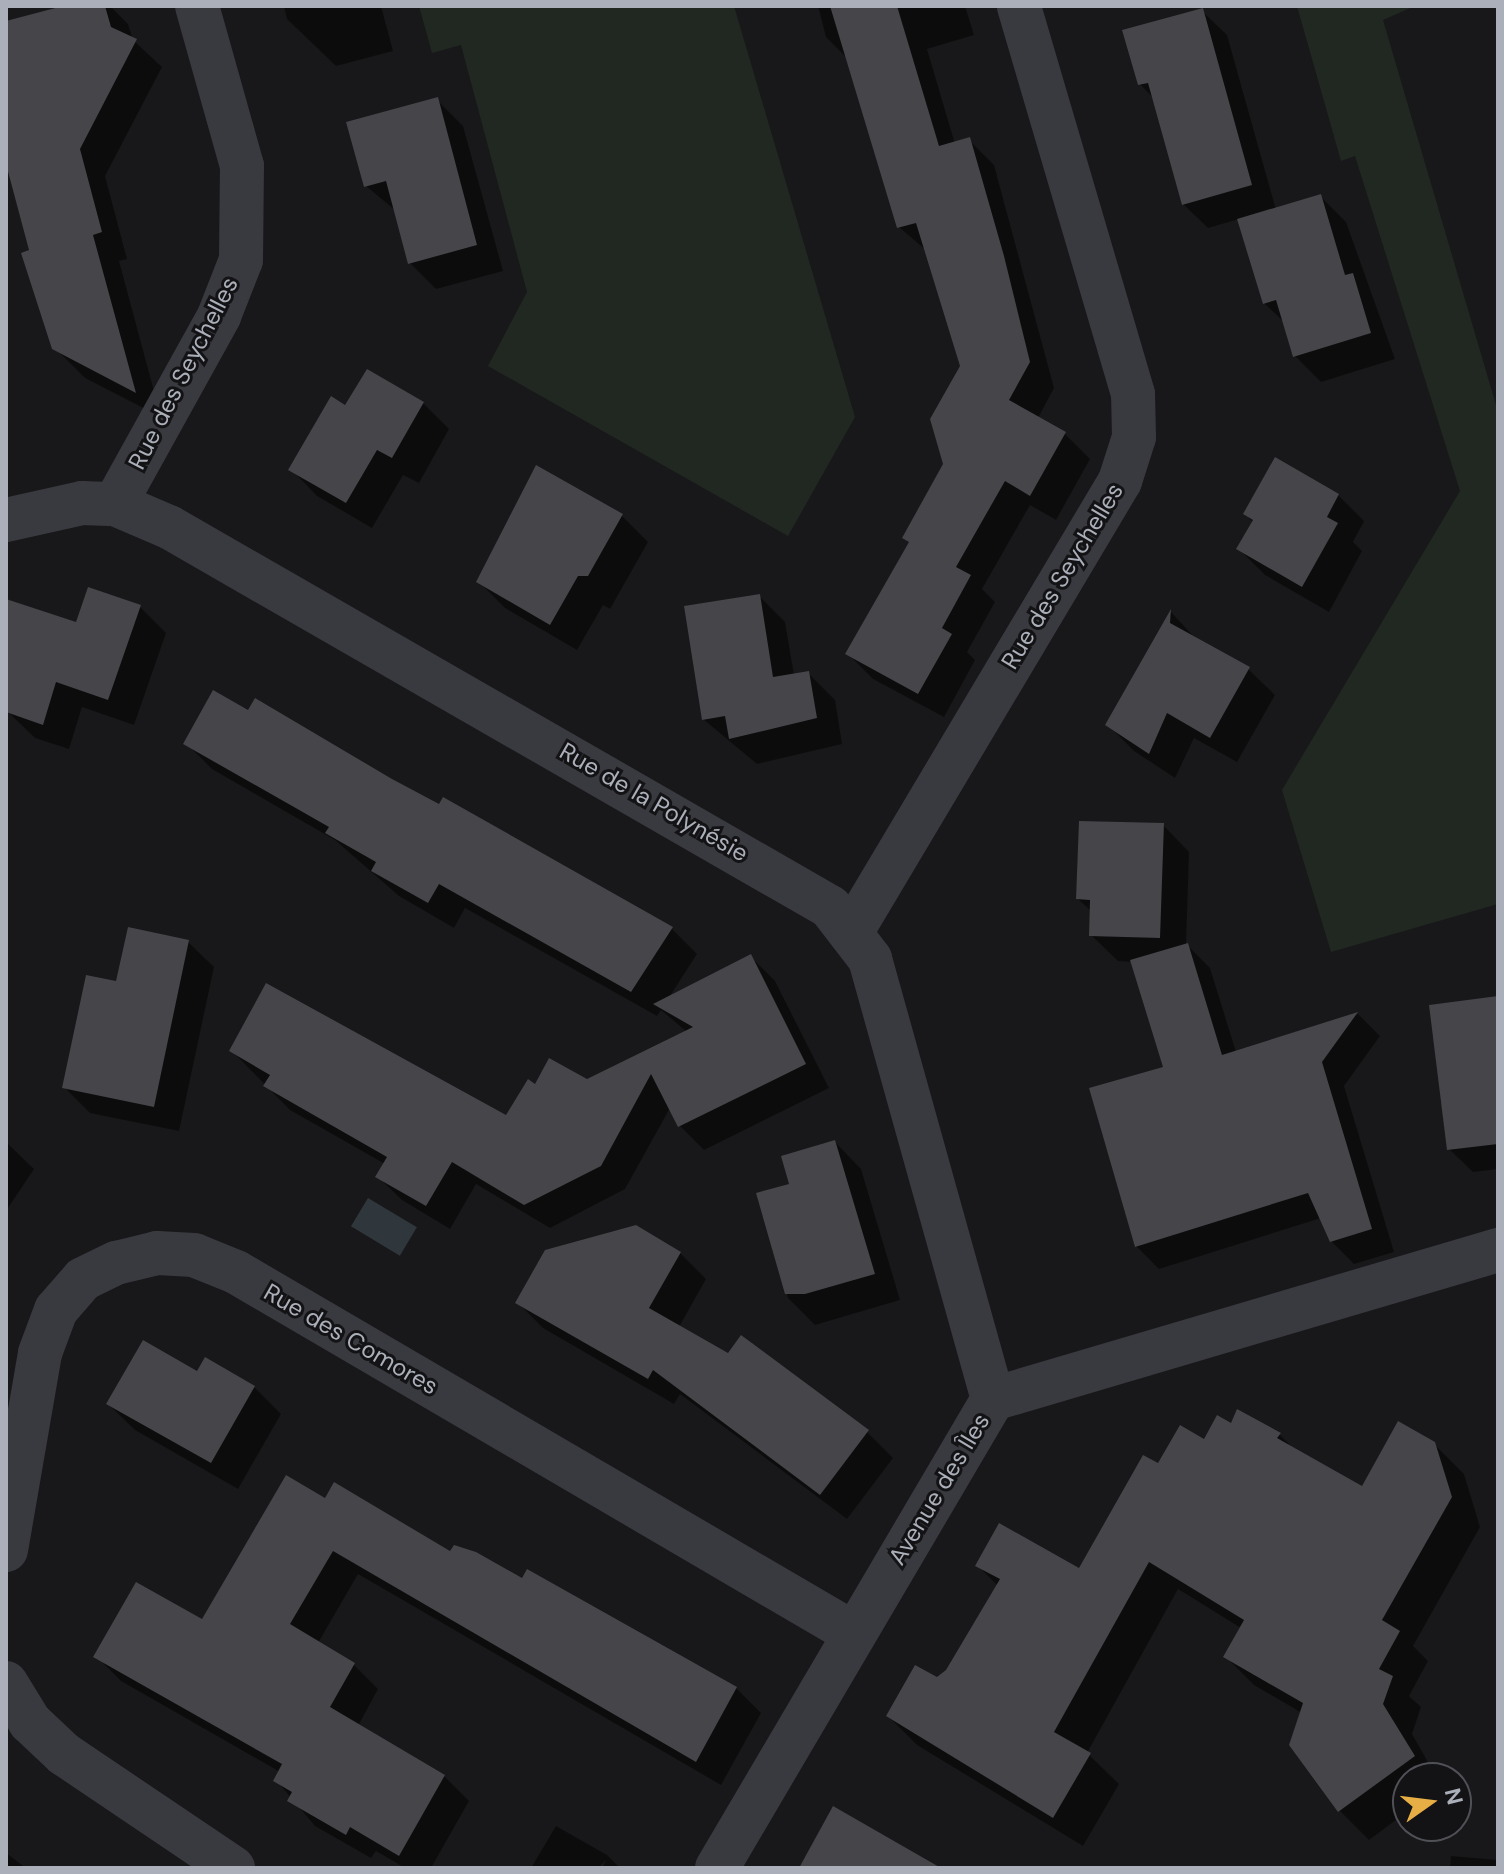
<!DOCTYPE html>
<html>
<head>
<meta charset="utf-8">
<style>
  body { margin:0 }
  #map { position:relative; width:1504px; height:1874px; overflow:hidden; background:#18181a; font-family:"DM Sans",sans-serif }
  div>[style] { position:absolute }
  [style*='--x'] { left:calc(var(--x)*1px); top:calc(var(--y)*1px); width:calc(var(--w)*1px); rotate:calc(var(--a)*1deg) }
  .green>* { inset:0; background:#202821 }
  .water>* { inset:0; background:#2f373d; transform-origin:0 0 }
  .shadow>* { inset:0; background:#0007 }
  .building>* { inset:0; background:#45454a }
  .minor>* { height:44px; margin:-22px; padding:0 22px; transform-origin:22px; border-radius:22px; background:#393a3f }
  span { translate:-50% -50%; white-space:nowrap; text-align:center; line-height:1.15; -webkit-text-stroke:6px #131315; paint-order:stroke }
  .street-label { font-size:24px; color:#abafb9 }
  .frame { position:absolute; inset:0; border:8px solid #abafb9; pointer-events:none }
  .north { position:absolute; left:1392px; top:1762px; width:80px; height:80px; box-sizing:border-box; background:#131315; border:2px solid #505157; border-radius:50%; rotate:76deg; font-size:22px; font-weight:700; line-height:32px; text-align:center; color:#abafb9 }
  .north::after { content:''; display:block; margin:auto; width:28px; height:36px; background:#e6ae44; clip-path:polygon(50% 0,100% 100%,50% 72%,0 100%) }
</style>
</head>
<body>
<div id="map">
  <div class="green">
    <div style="clip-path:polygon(419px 6px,734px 6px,855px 417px,788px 536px,488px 366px,527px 292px,461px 45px,432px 53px)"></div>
    <div style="clip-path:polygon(1297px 6px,1415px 6px,1383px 20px,1498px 412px,1498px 904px,1331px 952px,1282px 790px,1460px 491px,1355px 156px,1341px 161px)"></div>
  </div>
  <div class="water">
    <div style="left:368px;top:1198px;width:57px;height:33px;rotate:31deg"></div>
  </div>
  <div class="shadow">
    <div style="clip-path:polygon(70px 6px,110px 6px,128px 24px,133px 40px,162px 67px,105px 176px,127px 259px,119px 261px,161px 417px,85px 378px,58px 351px,6px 163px,6px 23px)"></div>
    <div style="clip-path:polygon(284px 6px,381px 6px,393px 51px,336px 66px,287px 19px)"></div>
    <div style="clip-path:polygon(818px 6px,965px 6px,974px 35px,927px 49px,955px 144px,969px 140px,994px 165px,1054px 388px,1038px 418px,1065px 434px,1090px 459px,1056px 520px,1030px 505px,982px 589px,995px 602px,967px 652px,975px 660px,944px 717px,873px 679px,848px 654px,910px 543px,945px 464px,962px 367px,927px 251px,899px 227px,848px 59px,826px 37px)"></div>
    <div style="clip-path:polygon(1202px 11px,1227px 35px,1276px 210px,1320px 196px,1346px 222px,1395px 359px,1321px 382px,1295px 356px,1285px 323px,1264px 303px,1239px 219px,1208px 228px,1183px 204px,1155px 100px,1140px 84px)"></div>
    <div style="clip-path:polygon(437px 100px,463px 126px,503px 271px,436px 289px,410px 263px,396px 211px,366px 186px)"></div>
    <div style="clip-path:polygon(423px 403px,449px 429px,419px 483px,403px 475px,372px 528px,317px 496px,291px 469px,346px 408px)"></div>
    <div style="clip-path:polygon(537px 468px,622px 516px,648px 542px,610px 609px,603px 605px,577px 650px,505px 608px,479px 582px)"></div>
    <div style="clip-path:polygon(1338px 495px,1364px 521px,1353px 542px,1362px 551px,1329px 612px,1265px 575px,1239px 549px,1254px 523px,1245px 514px)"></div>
    <div style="clip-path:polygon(759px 596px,785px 622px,794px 675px,808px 673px,835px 700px,842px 744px,757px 764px,703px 719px)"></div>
    <div style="clip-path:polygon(140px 607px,166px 633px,134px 725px,82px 707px,69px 749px,35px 738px,8px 712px,6px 625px,77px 625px)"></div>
    <div style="clip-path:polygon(1171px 612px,1196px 639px,1248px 669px,1275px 695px,1237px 762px,1194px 738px,1175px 778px,1134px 751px,1108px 725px)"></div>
    <div style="clip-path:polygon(249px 713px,391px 781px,671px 928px,697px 954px,668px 999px,751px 957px,775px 981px,829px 1088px,704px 1150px,680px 1126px,670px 1108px,625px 1189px,550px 1228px,476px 1184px,450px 1229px,402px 1200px,377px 1176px,385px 1164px,290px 1110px,232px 1051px,507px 1118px,536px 1087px,587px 1082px,687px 1032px,661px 1010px,657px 1016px,465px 908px,454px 928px,399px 896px,335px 840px,212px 769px,186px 743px)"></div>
    <div style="clip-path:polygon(1163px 825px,1189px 852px,1186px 944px,1210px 968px,1236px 1052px,1358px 1014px,1380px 1036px,1344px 1086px,1394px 1252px,1354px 1264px,1331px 1241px,1321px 1218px,1159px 1269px,1136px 1246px,1165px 1069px,1133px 962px,1118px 961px,1091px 935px,1092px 912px,1078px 899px)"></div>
    <div style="clip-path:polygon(188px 942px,214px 967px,179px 1131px,90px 1113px,64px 1087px,117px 983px)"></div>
    <div style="clip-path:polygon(1498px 998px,1498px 1169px,1473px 1172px,1449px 1149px)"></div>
    <div style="clip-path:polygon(6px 1142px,34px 1169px,6px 1211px)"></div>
    <div style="clip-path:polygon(835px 1142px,861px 1169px,900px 1300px,815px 1325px,788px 1298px,759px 1194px,792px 1185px)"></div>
    <div style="clip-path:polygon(680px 1253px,706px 1279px,679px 1327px,867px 1432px,893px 1458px,847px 1519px,680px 1394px,674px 1404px,543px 1328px,517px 1302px)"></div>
    <div style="clip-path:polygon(198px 1374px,254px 1387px,281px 1414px,238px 1489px,135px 1430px,108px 1404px)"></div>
    <div style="clip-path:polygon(1232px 1425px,1279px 1434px,1297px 1452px,1363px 1489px,1434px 1444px,1464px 1474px,1480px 1527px,1413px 1646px,1428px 1661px,1409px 1696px,1421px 1707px,1412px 1734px,1437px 1778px,1408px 1778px,1408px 1811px,1369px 1840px,1340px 1811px,1302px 1713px,1254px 1685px,1225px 1656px,1241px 1628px,1178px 1589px,1087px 1753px,1119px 1784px,1083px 1846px,917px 1745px,888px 1716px,948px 1671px,998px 1586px,977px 1565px,1080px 1571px,1159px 1466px)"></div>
    <div style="clip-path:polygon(326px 1500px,523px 1581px,528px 1572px,736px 1688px,761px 1713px,721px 1785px,358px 1574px,318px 1643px,353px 1664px,378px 1689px,358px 1726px,444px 1776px,469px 1801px,431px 1868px,405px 1868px,376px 1851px,371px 1858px,315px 1826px,276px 1780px,280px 1772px,121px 1681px,96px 1656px,203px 1622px)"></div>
    <div style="clip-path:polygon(556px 1826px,607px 1855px,620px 1868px,602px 1868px,606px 1860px,598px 1868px,531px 1868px)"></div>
    <div style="clip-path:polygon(6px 1853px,26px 1868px,6px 1868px)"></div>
    <div style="clip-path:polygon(1451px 1856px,1498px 1860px,1498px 1868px,1450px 1868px)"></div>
  </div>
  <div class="building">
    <div style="clip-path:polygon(63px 6px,105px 6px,111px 27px,137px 39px,80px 149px,102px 232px,93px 235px,136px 393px,52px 349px,21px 253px,29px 250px,6px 164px,6px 21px)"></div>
    <div style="clip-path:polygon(830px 6px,897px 6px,939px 146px,970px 137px,1004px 256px,1030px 362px,1009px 400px,1066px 432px,1030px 496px,1005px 481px,956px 567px,971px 575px,942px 628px,952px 634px,918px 694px,845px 654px,909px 542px,902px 538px,943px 464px,930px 419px,960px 366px,916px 223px,897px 228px)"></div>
    <div style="clip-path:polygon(1203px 8px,1252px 185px,1182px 205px,1148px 83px,1138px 85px,1122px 30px)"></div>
    <div style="clip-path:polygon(438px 97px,477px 245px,408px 264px,386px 181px,364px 187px,346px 122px)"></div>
    <div style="clip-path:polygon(1321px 194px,1345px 275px,1353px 273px,1371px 333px,1293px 357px,1276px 300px,1263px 304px,1237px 219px)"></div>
    <div style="clip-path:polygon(367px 369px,424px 402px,392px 458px,377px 450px,346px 503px,288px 470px,331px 396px,345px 405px)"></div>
    <div style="clip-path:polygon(1275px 457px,1339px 494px,1327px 517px,1338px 523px,1302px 587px,1236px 549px,1253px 520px,1243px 514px)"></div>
    <div style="clip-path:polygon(536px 465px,623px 514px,588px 576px,578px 576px,550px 625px,476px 582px)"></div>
    <div style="clip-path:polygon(88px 587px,141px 605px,108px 700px,56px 682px,43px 725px,6px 712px,6px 599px,76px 622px)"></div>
    <div style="clip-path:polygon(760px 594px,773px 677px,809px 671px,817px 718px,729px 739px,725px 716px,702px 720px,684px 606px)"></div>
    <div style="clip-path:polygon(1171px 609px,1170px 623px,1250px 667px,1210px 738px,1167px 713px,1149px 754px,1105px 725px)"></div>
    <div style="clip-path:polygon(213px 690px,248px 710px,255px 698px,392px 779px,439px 804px,443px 797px,673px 927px,631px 992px,439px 884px,428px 903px,371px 871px,376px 862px,325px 833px,329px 827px,183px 744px)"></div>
    <div style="clip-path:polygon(1079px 821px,1164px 823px,1160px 938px,1089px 936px,1090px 900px,1076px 899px)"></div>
    <div style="clip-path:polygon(128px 927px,189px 940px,154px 1107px,62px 1088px,86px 975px,116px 981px)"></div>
    <div style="clip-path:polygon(1188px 943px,1222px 1055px,1358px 1012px,1322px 1062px,1372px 1229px,1330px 1242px,1308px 1193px,1135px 1247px,1089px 1088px,1163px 1067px,1130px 960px)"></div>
    <div style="clip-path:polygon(751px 954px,806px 1064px,678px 1127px,651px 1074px,601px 1166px,524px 1205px,452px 1162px,426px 1206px,375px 1177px,387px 1157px,263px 1086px,270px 1075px,229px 1051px,266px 983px,506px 1115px,528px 1079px,535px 1084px,549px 1058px,587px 1079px,693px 1027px,653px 1004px)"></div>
    <div style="clip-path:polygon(1498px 996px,1498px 1144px,1447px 1150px,1429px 1005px)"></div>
    <div style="clip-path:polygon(835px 1140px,875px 1274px,805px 1294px,785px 1294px,756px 1193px,789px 1184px,781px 1156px)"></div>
    <div style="clip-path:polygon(636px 1225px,681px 1252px,649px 1308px,728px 1353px,741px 1335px,869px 1430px,820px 1495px,653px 1370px,648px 1379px,515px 1303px,545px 1250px)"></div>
    <div style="clip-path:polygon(143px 1340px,197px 1371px,205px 1357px,255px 1386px,211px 1463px,106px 1404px)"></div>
    <div style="clip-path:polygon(1237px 1409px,1281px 1433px,1277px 1438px,1362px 1486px,1398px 1421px,1435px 1442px,1452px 1497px,1382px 1620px,1400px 1631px,1379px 1669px,1393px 1676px,1383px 1704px,1415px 1756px,1338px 1812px,1289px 1745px,1303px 1703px,1223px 1657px,1244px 1620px,1149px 1562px,1054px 1732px,1091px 1753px,1053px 1818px,886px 1716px,915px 1665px,937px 1677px,946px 1670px,1000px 1579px,975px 1566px,999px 1523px,1079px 1568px,1143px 1455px,1158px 1463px,1180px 1425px,1204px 1439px,1217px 1415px,1231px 1423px)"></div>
    <div style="clip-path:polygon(286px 1475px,325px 1498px,334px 1482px,450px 1551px,454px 1545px,476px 1552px,522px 1578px,527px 1569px,737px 1687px,696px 1762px,333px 1551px,290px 1624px,355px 1663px,330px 1707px,445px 1775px,399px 1856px,350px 1827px,346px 1835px,287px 1801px,292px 1792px,273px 1781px,282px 1764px,93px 1657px,136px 1582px,202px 1619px)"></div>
    <div style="clip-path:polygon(833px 1806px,941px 1868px,799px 1868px)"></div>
  </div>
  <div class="minor">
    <div style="--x:115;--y:504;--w:215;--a:-61"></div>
    <div style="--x:219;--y:316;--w:60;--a:-68.6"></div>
    <div style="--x:241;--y:260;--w:94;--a:-89.4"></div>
    <div style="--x:242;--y:166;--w:166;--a:-105.7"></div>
    <div style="--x:6;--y:520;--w:78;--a:-12.6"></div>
    <div style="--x:82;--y:503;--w:33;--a:2"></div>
    <div style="--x:115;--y:504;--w:59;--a:23.1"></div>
    <div style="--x:169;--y:527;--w:762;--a:29.89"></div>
    <div style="--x:830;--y:907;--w:66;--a:52.4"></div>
    <div style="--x:870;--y:959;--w:457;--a:74.4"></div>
    <div style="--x:852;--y:931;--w:524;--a:-59.22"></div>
    <div style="--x:1120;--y:481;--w:46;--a:-72.3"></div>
    <div style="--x:1134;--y:437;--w:43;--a:-91.3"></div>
    <div style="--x:1133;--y:394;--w:404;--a:-106.4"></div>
    <div style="--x:6;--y:1550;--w:200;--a:-80.2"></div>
    <div style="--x:40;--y:1353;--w:46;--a:-69.6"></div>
    <div style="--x:56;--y:1310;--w:41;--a:-48.9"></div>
    <div style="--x:83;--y:1279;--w:37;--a:-26"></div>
    <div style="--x:116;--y:1263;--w:42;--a:-13.7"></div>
    <div style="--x:157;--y:1253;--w:37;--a:3"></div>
    <div style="--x:194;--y:1255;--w:45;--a:22"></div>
    <div style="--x:236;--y:1272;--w:715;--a:30.33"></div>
    <div style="--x:6;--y:1683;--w:46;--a:58.4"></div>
    <div style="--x:30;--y:1722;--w:47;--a:43.3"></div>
    <div style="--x:64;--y:1754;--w:204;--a:34"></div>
    <div style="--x:717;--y:1868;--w:544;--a:-59.52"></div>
    <div style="--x:993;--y:1399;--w:527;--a:-16.44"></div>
  </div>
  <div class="street-label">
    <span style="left:183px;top:373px;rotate:-63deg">Rue des Seychelles</span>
    <span style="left:1062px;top:576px;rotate:-59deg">Rue des Seychelles</span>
    <span style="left:654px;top:802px;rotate:30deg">Rue de la Polynésie</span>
    <span style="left:351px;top:1339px;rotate:30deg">Rue des Comores</span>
    <span style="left:939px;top:1489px;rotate:-59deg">Avenue des Îles</span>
  </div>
  <div class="frame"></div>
  <div class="north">N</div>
</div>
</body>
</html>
